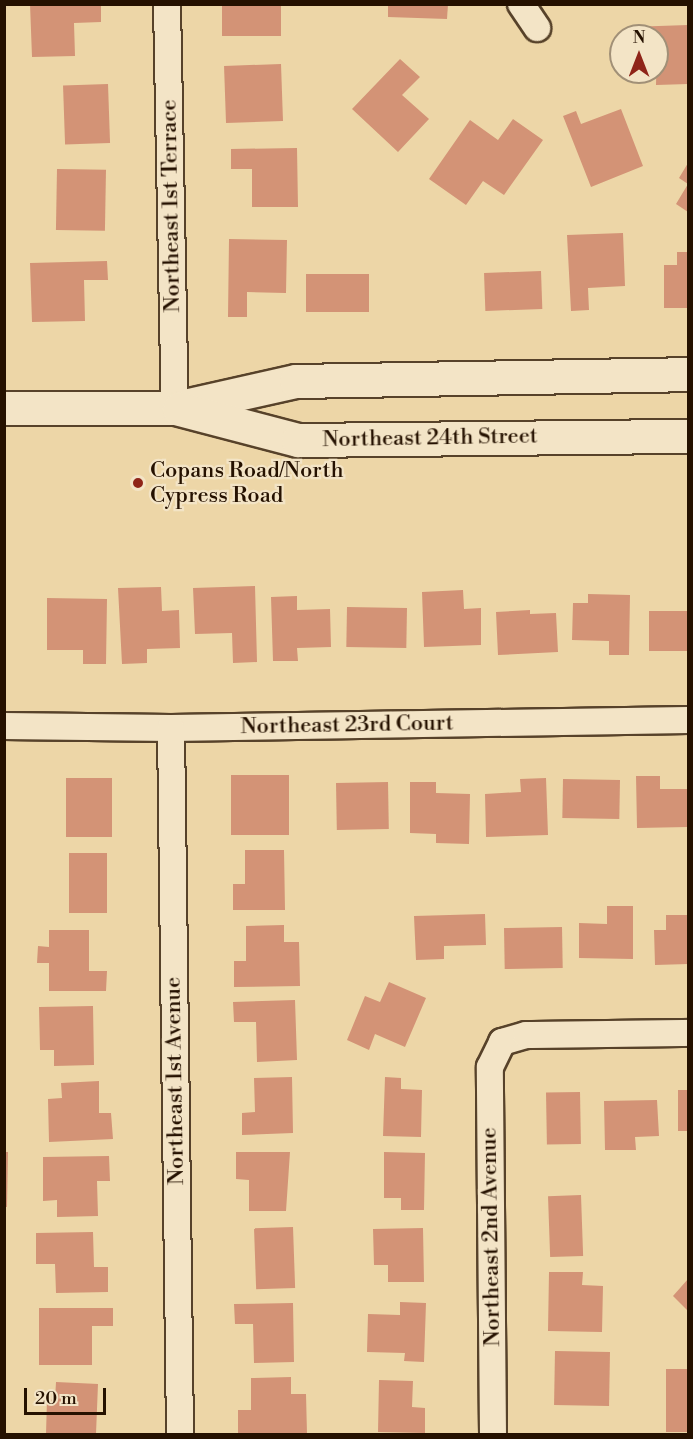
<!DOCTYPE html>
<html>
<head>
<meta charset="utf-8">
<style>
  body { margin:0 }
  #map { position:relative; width:693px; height:1439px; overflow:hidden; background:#edd6a7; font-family:"Libre Bodoni",serif }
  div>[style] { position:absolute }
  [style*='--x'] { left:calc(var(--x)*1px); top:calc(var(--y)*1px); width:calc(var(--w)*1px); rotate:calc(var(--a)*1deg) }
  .building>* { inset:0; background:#d39376; transform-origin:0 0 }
  .roads { filter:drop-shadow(2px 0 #57422a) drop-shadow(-2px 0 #57422a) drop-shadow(0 2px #57422a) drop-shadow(0 -2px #57422a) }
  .street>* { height:26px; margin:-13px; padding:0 13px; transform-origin:13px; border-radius:13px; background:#f3e4c6 }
  .secondary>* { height:33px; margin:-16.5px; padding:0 16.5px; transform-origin:16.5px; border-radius:16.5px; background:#f3e4c6 }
  .dots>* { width:16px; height:16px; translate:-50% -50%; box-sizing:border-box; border:3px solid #f3e4c6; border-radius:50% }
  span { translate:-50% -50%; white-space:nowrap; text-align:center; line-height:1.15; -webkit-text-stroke:4.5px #f3e4c6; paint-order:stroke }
  .street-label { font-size:22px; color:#251100 }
  .poi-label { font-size:22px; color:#251100 }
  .left { translate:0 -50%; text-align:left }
  .frame { position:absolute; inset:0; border:6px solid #251100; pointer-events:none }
  .north { position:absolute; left:609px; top:24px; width:60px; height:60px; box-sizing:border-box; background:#f3e4c6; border:2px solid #a19077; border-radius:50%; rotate:0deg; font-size:16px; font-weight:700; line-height:24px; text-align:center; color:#251100 }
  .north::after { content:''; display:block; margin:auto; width:21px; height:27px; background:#8f2418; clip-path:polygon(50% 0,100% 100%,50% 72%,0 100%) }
  .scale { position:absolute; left:24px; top:1388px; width:82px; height:27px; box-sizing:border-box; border:3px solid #251100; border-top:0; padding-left:8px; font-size:18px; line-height:21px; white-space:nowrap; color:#251100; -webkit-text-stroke:4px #f3e4c6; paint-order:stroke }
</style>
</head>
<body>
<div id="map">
  <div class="building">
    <div style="clip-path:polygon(30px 4px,101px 4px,101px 22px,74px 23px,75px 56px,32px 57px)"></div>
    <div style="left:222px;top:4px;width:59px;height:32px"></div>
    <div style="clip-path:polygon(388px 4px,448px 4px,447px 19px,388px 17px)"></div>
    <div style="clip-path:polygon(688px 25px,688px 84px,656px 85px,657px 36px,630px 36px,629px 27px)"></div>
    <div style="clip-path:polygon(400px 59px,420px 77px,402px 95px,429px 119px,398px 152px,352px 109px)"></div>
    <div style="left:281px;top:64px;width:57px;height:57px;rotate:88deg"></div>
    <div style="left:108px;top:84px;width:59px;height:45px;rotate:88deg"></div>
    <div style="clip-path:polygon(621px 109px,643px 166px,591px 187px,563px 116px,576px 111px,581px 124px)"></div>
    <div style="clip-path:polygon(513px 119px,543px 140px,504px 195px,483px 181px,466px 205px,429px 179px,470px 120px,498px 140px)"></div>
    <div style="clip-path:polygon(297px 148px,298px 207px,252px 207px,252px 169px,231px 169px,231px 149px)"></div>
    <div style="clip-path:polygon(688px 163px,688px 212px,676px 204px,688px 184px,679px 178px)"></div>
    <div style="left:57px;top:169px;width:49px;height:61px;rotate:1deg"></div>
    <div style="clip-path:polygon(623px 233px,625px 286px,588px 288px,589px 310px,571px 311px,567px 235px)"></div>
    <div style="clip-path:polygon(229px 239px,287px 240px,286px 293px,247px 292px,247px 317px,228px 317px)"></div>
    <div style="clip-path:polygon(677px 252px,688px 252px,688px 308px,664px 308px,664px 265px,677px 265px)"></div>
    <div style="clip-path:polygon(107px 261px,108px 280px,84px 280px,85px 321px,32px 322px,30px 263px)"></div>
    <div style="left:541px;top:271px;width:38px;height:57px;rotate:88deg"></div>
    <div style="left:369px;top:274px;width:38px;height:63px;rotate:90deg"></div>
    <div style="clip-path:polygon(255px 586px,257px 662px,233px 663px,232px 633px,195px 634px,193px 588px)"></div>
    <div style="clip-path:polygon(161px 587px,162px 611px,179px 610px,180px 648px,147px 649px,147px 663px,122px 664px,118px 588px)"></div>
    <div style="clip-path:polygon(463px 590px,464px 609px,481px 608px,481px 645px,424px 647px,422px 592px)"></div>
    <div style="clip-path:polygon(588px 594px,630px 595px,629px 655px,609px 655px,609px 641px,572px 640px,573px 603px,588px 603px)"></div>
    <div style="clip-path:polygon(297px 596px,297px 610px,330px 609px,331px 647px,297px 648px,298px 661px,273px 661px,271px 597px)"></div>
    <div style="clip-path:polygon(47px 598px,107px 599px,106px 664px,83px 664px,83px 650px,47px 650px)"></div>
    <div style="left:347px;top:607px;width:60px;height:40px;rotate:1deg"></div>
    <div style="clip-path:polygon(530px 610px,530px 614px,556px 613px,558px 652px,498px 655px,496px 612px)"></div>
    <div style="left:688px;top:611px;width:40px;height:39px;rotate:90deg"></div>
    <div style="left:231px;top:775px;width:58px;height:60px"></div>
    <div style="clip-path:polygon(636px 776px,660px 776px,660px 789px,688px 789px,688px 827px,637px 828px)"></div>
    <div style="left:66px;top:778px;width:46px;height:59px"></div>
    <div style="clip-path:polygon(546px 778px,548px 835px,486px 837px,485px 794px,521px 792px,520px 779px)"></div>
    <div style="left:563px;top:779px;width:57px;height:39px;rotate:1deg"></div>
    <div style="left:388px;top:782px;width:47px;height:52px;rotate:89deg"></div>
    <div style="clip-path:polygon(410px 782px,436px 782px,436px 793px,470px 794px,469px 844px,436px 843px,436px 834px,410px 833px)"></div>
    <div style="clip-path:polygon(245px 850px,284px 850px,285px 910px,233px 910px,233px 884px,245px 884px)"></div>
    <div style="left:107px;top:853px;width:60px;height:38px;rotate:90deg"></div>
    <div style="clip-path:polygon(607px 906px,633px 906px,633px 959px,579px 958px,579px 923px,607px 924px)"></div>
    <div style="clip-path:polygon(485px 914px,486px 945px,444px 946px,444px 959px,416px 960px,414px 916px)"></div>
    <div style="clip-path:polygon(666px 915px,688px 915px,688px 964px,655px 965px,654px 930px,666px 930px)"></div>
    <div style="clip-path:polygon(284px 925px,284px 942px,299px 942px,300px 986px,234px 987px,234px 961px,246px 961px,246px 926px)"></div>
    <div style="left:562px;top:927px;width:41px;height:58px;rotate:89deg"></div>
    <div style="clip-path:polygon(49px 930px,89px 930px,89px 971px,107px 971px,106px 991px,49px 991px,49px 963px,37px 963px,38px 946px,49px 947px)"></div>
    <div style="clip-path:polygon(389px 982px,426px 998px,405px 1047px,375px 1034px,369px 1050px,347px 1040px,365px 996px,380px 1002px)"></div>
    <div style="clip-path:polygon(295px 1000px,297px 1060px,257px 1062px,256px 1022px,234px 1022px,233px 1002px)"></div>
    <div style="clip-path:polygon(93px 1006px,94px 1065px,54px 1066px,54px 1050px,40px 1050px,39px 1007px)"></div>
    <div style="clip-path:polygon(292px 1077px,293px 1133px,242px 1135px,242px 1113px,255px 1112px,254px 1078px)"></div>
    <div style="clip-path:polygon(385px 1077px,401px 1078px,401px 1089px,422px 1090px,421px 1137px,383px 1136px)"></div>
    <div style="clip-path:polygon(99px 1081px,99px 1113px,111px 1113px,113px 1139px,49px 1142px,48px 1099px,62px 1098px,61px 1083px)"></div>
    <div style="left:688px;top:1090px;width:41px;height:10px;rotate:90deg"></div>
    <div style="left:580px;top:1092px;width:52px;height:34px;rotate:89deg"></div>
    <div style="clip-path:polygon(657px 1100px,659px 1136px,635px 1137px,636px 1150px,605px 1150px,604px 1101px)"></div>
    <div style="clip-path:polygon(4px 1152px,8px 1152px,7px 1207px,4px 1207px)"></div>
    <div style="clip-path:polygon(236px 1152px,290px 1152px,286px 1211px,249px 1211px,249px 1180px,236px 1179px)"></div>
    <div style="clip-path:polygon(384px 1152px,425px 1153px,424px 1210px,401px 1210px,401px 1198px,384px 1198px)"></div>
    <div style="clip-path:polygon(109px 1156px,110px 1181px,97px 1181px,98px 1216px,57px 1217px,57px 1200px,43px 1201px,43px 1157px)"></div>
    <div style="left:581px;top:1195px;width:61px;height:33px;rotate:88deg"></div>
    <div style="left:293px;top:1227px;width:61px;height:39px;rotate:88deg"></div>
    <div style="clip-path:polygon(423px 1228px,424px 1282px,388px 1282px,388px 1265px,374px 1265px,373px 1229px)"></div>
    <div style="clip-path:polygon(93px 1232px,94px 1267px,108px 1267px,108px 1292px,56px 1293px,55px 1264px,36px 1264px,36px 1233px)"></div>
    <div style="clip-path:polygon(549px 1272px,583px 1272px,582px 1285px,603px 1286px,602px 1332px,548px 1331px)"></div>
    <div style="clip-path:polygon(688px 1279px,688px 1311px,673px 1296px)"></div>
    <div style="clip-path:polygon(400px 1302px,426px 1303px,424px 1362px,404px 1361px,405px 1353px,367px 1352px,368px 1314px,400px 1315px)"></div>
    <div style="clip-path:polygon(293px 1303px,294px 1362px,254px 1363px,253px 1324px,235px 1324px,234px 1304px)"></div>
    <div style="clip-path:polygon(39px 1308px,113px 1308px,113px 1326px,92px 1326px,92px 1365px,39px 1365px)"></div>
    <div style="left:555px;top:1351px;width:55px;height:54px;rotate:1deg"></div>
    <div style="left:688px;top:1369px;width:63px;height:22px;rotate:90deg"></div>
    <div style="clip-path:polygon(291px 1377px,291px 1394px,306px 1394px,307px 1434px,238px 1434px,238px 1410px,251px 1410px,251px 1378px)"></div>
    <div style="clip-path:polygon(379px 1380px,413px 1381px,412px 1407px,425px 1408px,425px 1433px,378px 1432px)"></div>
    <div style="clip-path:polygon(56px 1382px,98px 1384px,96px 1434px,46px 1434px,47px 1399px,55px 1400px)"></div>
  </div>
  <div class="roads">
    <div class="street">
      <div style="--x:167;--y:4;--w:404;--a:88.9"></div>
      <div style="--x:521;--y:4;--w:29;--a:56"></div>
      <div style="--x:4;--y:726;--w:167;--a:0.7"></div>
      <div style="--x:171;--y:728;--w:517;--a:-0.89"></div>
      <div style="--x:171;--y:728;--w:706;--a:89.27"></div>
      <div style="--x:493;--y:1434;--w:367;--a:-90.5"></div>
      <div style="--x:490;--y:1067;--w:28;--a:-64"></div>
      <div style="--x:502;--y:1042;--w:25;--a:-16"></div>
      <div style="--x:526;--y:1035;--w:162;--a:-0.7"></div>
    </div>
    <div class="secondary">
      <div style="--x:4;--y:408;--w:171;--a:0"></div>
      <div style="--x:175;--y:408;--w:124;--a:-12.6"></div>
      <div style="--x:296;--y:381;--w:392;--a:-1"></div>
      <div style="--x:179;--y:409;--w:123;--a:14.6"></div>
      <div style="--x:298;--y:440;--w:390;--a:-0.6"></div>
    </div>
  </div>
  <div class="dots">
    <div style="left:138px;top:483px;background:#8f2418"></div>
  </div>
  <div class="street-label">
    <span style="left:171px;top:206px;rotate:-91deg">Northeast 1st Terrace</span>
    <span style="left:430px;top:438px;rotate:-1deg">Northeast 24th Street</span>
    <span style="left:347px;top:725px;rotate:-1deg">Northeast 23rd Court</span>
    <span style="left:175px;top:1081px;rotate:-91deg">Northeast 1st Avenue</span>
    <span style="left:491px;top:1237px;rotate:-91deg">Northeast 2nd Avenue</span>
  </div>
  <div class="poi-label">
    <span class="left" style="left:150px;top:483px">Copans Road/North<br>Cypress Road</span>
  </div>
  <div class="frame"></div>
  <div class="north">N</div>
  <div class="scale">20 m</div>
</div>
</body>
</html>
